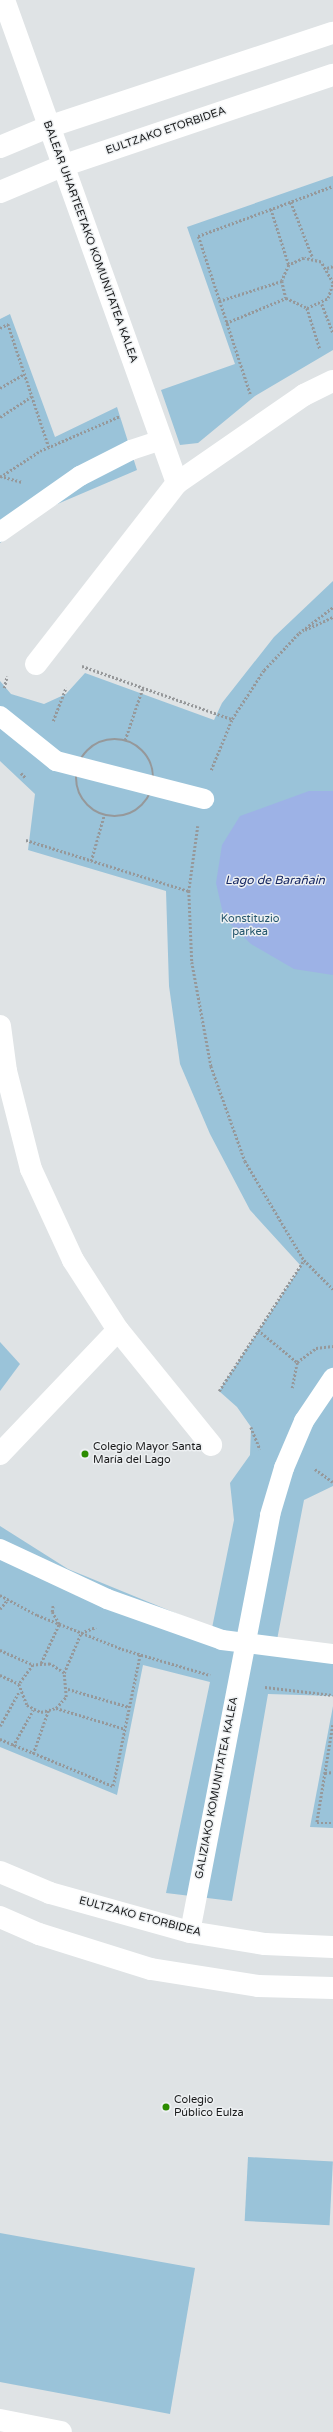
<!DOCTYPE html>
<html>
<head>
<meta charset="utf-8">
<style>
  body { margin:0 }
  #map { position:relative; width:333px; height:2432px; overflow:hidden; background:#dfe3e5; font-family:"Varela Round",sans-serif }
  div>[style] { position:absolute }
  [style*='--x'] { left:calc(var(--x)*1px); top:calc(var(--y)*1px); width:calc(var(--w)*1px); rotate:calc(var(--a)*1deg) }
  .green>* { inset:0; background:#9ac3d9; transform-origin:0 0 }
  .water>* { inset:0; background:#9db2e6 }
  .path>* { height:2.5px; margin-top:-1.25px; transform-origin:0; background:repeating-linear-gradient(90deg,#96989a 0 2px,transparent 0 4px) }
  .path>.ring { margin:-1.25px; padding:0; box-sizing:content-box; background:none; border:2.5px solid #96989a; border-radius:50% }
  .pedestrian>* { height:20px; margin:-10px; padding:0 10px; transform-origin:10px; border-radius:10px; background:#fff }
  .minor>* { height:22px; margin:-11px; padding:0 11px; transform-origin:11px; border-radius:11px; background:#fff }
  .dots>* { width:11px; height:11px; translate:-50% -50%; box-sizing:border-box; border:2px solid #edf0f2; border-radius:50% }
  span { translate:-50% -50%; white-space:nowrap; text-align:center; line-height:1.15; -webkit-text-stroke:3px #edf0f2; paint-order:stroke }
  .street-label { font-size:11px; color:#191a1b }
  .park-label { font-size:11px; color:#22546b }
  .poi-label { font-size:11px; color:#191a1b }
  .left { translate:0 -50%; text-align:left }
  .water-label { font-size:12px; color:#152662; font-style:italic }
</style>
</head>
<body>
<div id="map">
  <div class="green">
    <div style="clip-path:polygon(333px 176px,333px 350px,255px 396px,198px 443px,180px 445px,161px 390px,235px 364px,187px 227px)"></div>
    <div style="clip-path:polygon(10px 314px,55px 437px,117px 407px,137px 470px,41px 511px,0 543px,0 319px)"></div>
    <div style="clip-path:polygon(333px 581px,333px 1486px,304px 1500px,276px 1645px,333px 1649px,333px 1696px,268px 1694px,232px 1901px,166px 1893px,210px 1682px,143px 1665px,117px 1795px,0 1747px,0 1526px,68px 1569px,212px 1628px,234px 1520px,230px 1483px,250px 1455px,251px 1427px,237px 1407px,219px 1391px,301px 1266px,250px 1210px,210px 1134px,180px 1064px,169px 986px,166px 891px,28px 850px,35px 794px,0 761px,0 681px,11px 694px,44px 704px,66px 694px,85px 673px,214px 720px,222px 703px,274px 637px)"></div>
    <div style="clip-path:polygon(0 1342px,20px 1364px,0 1391px)"></div>
    <div style="clip-path:polygon(333px 1706px,333px 1828px,310px 1827px)"></div>
    <div style="left:248px;top:2157px;width:85px;height:64px;rotate:3deg"></div>
    <div style="clip-path:polygon(0 2233px,195px 2268px,170px 2414px,0 2382px)"></div>
  </div>
  <div class="water">
    <div style="clip-path:polygon(309px 791px,333px 791px,333px 975px,294px 969px,251px 944px,224px 918px,216px 883px,222px 845px,240px 816px)"></div>
  </div>
  <div class="path">
    <div style="--x:291;--y:202;--w:60;--a:68.6"></div>
    <div style="--x:271;--y:209;--w:59;--a:72.2"></div>
    <div style="--x:327;--y:268;--w:6;--a:-18"></div>
    <div style="--x:333;--y:283;--w:24;--a:-120"></div>
    <div style="--x:321;--y:262;--w:17;--a:-167"></div>
    <div style="--x:304;--y:258;--w:17;--a:155"></div>
    <div style="--x:289;--y:265;--w:17;--a:114"></div>
    <div style="--x:282;--y:281;--w:17;--a:77"></div>
    <div style="--x:286;--y:298;--w:23;--a:25"></div>
    <div style="--x:307;--y:308;--w:23;--a:-25"></div>
    <div style="--x:328;--y:298;--w:16;--a:-72"></div>
    <div style="--x:219;--y:301;--w:66;--a:-17.6"></div>
    <div style="--x:322;--y:304;--w:30;--a:69"></div>
    <div style="--x:307;--y:308;--w:43;--a:72.4"></div>
    <div style="--x:226;--y:323;--w:65;--a:-22.6"></div>
    <div style="--x:0;--y:328;--w:9;--a:-27"></div>
    <div style="--x:8;--y:324;--w:130;--a:71.6"></div>
    <div style="--x:0;--y:388;--w:28;--a:-30"></div>
    <div style="--x:250;--y:394;--w:166;--a:-108.2"></div>
    <div style="--x:198;--y:236;--w:144;--a:-20.3"></div>
    <div style="--x:0;--y:417;--w:38;--a:-33"></div>
    <div style="--x:0;--y:476;--w:23;--a:15"></div>
    <div style="--x:0;--y:477;--w:48;--a:-33"></div>
    <div style="--x:40;--y:451;--w:87;--a:-23.6"></div>
    <div style="--x:305;--y:630;--w:31;--a:-25"></div>
    <div style="--x:82;--y:666;--w:159;--a:19.5"></div>
    <div style="--x:4;--y:688;--w:12;--a:-76"></div>
    <div style="--x:53;--y:721;--w:36;--a:-69"></div>
    <div class="ring" style="left:76px;top:739px;width:75.5px;height:75.5px"></div>
    <div style="--x:125;--y:740;--w:56;--a:-71.2"></div>
    <div style="--x:211;--y:770;--w:55;--a:-67.6"></div>
    <div style="--x:232;--y:719;--w:59;--a:-56.9"></div>
    <div style="--x:264;--y:670;--w:51;--a:-46.6"></div>
    <div style="--x:299;--y:633;--w:43;--a:-37.4"></div>
    <div style="--x:21;--y:773;--w:7;--a:45"></div>
    <div style="--x:198;--y:826;--w:66;--a:97.9"></div>
    <div style="--x:189;--y:891;--w:71;--a:87.6"></div>
    <div style="--x:192;--y:962;--w:106;--a:79.6"></div>
    <div style="--x:211;--y:1066;--w:101;--a:70.3"></div>
    <div style="--x:245;--y:1161;--w:115;--a:59.2"></div>
    <div style="--x:304;--y:1260;--w:41;--a:45"></div>
    <div style="--x:26;--y:840;--w:171;--a:17.4"></div>
    <div style="--x:91;--y:861;--w:48;--a:-74.2"></div>
    <div style="--x:258;--y:1330;--w:50;--a:39.4"></div>
    <div style="--x:292;--y:1388;--w:26;--a:-79"></div>
    <div style="--x:297;--y:1362;--w:24;--a:-36"></div>
    <div style="--x:316;--y:1348;--w:17;--a:-7"></div>
    <div style="--x:219;--y:1391;--w:156;--a:-57"></div>
    <div style="--x:251;--y:1427;--w:24;--a:68"></div>
    <div style="--x:315;--y:1469;--w:22;--a:36"></div>
    <div style="--x:0;--y:1595;--w:42;--a:28.4"></div>
    <div style="--x:37;--y:1615;--w:92;--a:21.8"></div>
    <div style="--x:122;--y:1649;--w:92;--a:16.5"></div>
    <div style="--x:0;--y:1609;--w:13;--a:-51"></div>
    <div style="--x:0;--y:1650;--w:36;--a:24"></div>
    <div style="--x:41;--y:1663;--w:43;--a:-65.2"></div>
    <div style="--x:59;--y:1624;--w:14;--a:-120"></div>
    <div style="--x:52;--y:1612;--w:7;--a:-82"></div>
    <div style="--x:64;--y:1673;--w:43;--a:-67"></div>
    <div style="--x:81;--y:1633;--w:16;--a:-22"></div>
    <div style="--x:0;--y:1675;--w:21;--a:25"></div>
    <div style="--x:265;--y:1687;--w:68;--a:6.7"></div>
    <div style="--x:68;--y:1689;--w:64;--a:16.4"></div>
    <div style="--x:56;--y:1708;--w:15;--a:-48"></div>
    <div style="--x:66;--y:1697;--w:24;--a:-95"></div>
    <div style="--x:64;--y:1673;--w:17;--a:-147"></div>
    <div style="--x:50;--y:1664;--w:17;--a:177"></div>
    <div style="--x:33;--y:1665;--w:24;--a:126"></div>
    <div style="--x:19;--y:1684;--w:22;--a:69"></div>
    <div style="--x:27;--y:1705;--w:16;--a:27"></div>
    <div style="--x:41;--y:1712;--w:16;--a:-15"></div>
    <div style="--x:56;--y:1708;--w:72;--a:16.9"></div>
    <div style="--x:333;--y:1725;--w:99;--a:99.3"></div>
    <div style="--x:317;--y:1823;--w:16;--a:0"></div>
    <div style="--x:0;--y:1726;--w:39;--a:-61"></div>
    <div style="--x:0;--y:1739;--w:122;--a:22.6"></div>
    <div style="--x:113;--y:1786;--w:134;--a:-78.4"></div>
    <div style="--x:13;--y:1746;--w:41;--a:-60.9"></div>
    <div style="--x:33;--y:1754;--w:46;--a:-70.8"></div>
    <div style="--x:325;--y:1773;--w:8;--a:-7"></div>
  </div>
  <div class="pedestrian">
    <div style="--x:0;--y:532;--w:98;--a:-35"></div>
    <div style="--x:80;--y:476;--w:57;--a:-27"></div>
    <div style="--x:131;--y:450;--w:32;--a:-18"></div>
    <div style="--x:0;--y:716;--w:72;--a:38.8"></div>
    <div style="--x:56;--y:761;--w:153;--a:14.4"></div>
    <div style="--x:0;--y:1549;--w:118;--a:25"></div>
    <div style="--x:107;--y:1599;--w:122;--a:19.6"></div>
    <div style="--x:222;--y:1640;--w:112;--a:7.2"></div>
    <div style="--x:190;--y:1932;--w:425;--a:-79.1"></div>
    <div style="--x:270;--y:1515;--w:49;--a:-73.4"></div>
    <div style="--x:284;--y:1468;--w:51;--a:-66.9"></div>
    <div style="--x:304;--y:1421;--w:52;--a:-56"></div>
  </div>
  <div class="minor">
    <div style="--x:4;--y:0;--w:513;--a:70.29"></div>
    <div style="--x:0;--y:147;--w:52;--a:-22.6"></div>
    <div style="--x:48;--y:127;--w:300;--a:-18.3"></div>
    <div style="--x:0;--y:192;--w:67;--a:-22.8"></div>
    <div style="--x:62;--y:166;--w:286;--a:-18.6"></div>
    <div style="--x:36;--y:664;--w:229;--a:-52.1"></div>
    <div style="--x:177;--y:483;--w:155;--a:-34.7"></div>
    <div style="--x:304;--y:395;--w:32;--a:-26"></div>
    <div style="--x:0;--y:1026;--w:45;--a:82.4"></div>
    <div style="--x:6;--y:1071;--w:101;--a:75.7"></div>
    <div style="--x:31;--y:1169;--w:100;--a:65.2"></div>
    <div style="--x:73;--y:1260;--w:83;--a:57.3"></div>
    <div style="--x:118;--y:1330;--w:148;--a:51"></div>
    <div style="--x:0;--y:1454;--w:171;--a:-46.4"></div>
    <div style="--x:0;--y:1872;--w:54;--a:22.8"></div>
    <div style="--x:50;--y:1893;--w:145;--a:15.6"></div>
    <div style="--x:190;--y:1932;--w:76;--a:9.1"></div>
    <div style="--x:265;--y:1944;--w:68;--a:2.5"></div>
    <div style="--x:0;--y:1917;--w:43;--a:23.6"></div>
    <div style="--x:39;--y:1934;--w:117;--a:17.4"></div>
    <div style="--x:151;--y:1969;--w:108;--a:9"></div>
    <div style="--x:258;--y:1986;--w:75;--a:1.5"></div>
    <div style="--x:0;--y:2420;--w:62;--a:11.1"></div>
  </div>
  <div class="dots">
    <div style="left:85px;top:1454px;background:#2c8c00"></div>
    <div style="left:166px;top:2107px;background:#2c8c00"></div>
  </div>
  <div class="street-label">
    <span style="left:166px;top:131px;rotate:-19deg">EULTZAKO ETORBIDEA</span>
    <span style="left:90px;top:242px;rotate:70deg">BALEAR UHARTEETAKO KOMUNITATEA KALEA</span>
    <span style="left:217px;top:1788px;rotate:-79deg">GALIZIAKO KOMUNITATEA KALEA</span>
    <span style="left:140px;top:1917px;rotate:15deg">EULTZAKO ETORBIDEA</span>
  </div>
  <div class="park-label">
    <span style="left:250px;top:926px">Konstituzio<br>parkea</span>
  </div>
  <div class="poi-label">
    <span class="left" style="left:93px;top:1454px">Colegio Mayor Santa<br>María del Lago</span>
    <span class="left" style="left:174px;top:2107px">Colegio<br>Público Eulza</span>
  </div>
  <div class="water-label">
    <span style="left:275px;top:881px">Lago de Barañain</span>
  </div>
</div>
</body>
</html>
